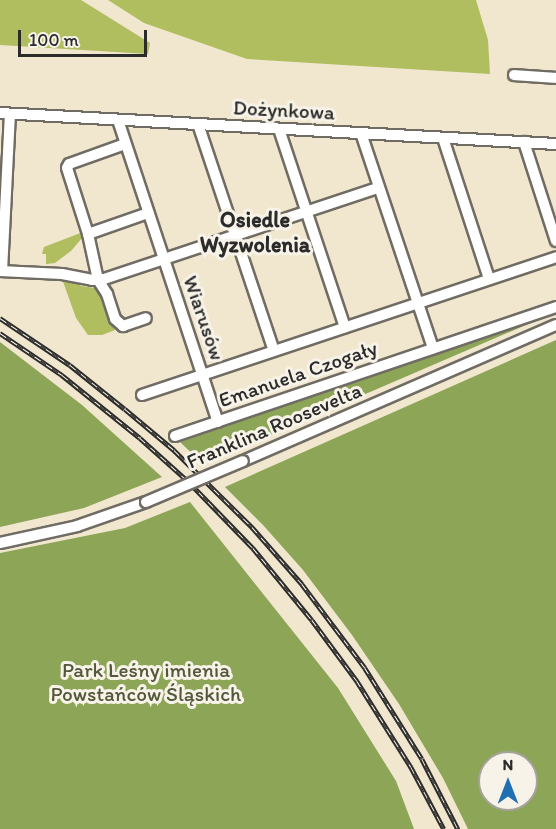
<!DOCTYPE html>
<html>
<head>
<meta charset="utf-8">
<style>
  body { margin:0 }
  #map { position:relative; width:556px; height:829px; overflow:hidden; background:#f1e6ce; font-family:Itim,sans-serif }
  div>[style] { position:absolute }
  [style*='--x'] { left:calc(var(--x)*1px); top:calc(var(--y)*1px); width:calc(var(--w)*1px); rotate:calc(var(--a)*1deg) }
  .green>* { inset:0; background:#b0be60 }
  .forest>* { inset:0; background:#8ca556 }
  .roads { filter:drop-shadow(2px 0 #706c64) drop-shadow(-2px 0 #706c64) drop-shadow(0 2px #706c64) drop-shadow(0 -2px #706c64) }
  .minor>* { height:10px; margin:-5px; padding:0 5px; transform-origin:5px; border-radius:5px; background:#fff }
  .rail>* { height:4.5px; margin-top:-2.25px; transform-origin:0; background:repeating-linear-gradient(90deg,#f7f3e8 0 7px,#2b2b2b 0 14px); box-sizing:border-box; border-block:2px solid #2b2b2b }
  .bridges { filter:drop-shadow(2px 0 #706c64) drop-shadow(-2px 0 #706c64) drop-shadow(0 2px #706c64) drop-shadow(0 -2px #706c64) }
  .minor-bridge>* { height:10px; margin:-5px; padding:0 5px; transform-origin:5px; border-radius:5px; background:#fff }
  span { translate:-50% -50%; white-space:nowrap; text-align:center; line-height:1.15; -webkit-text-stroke:6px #f7f3e8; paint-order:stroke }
  .street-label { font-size:21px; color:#2b2b2b }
  .park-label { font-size:21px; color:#53573b }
  .neighbourhood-label { font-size:22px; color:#2b2b2b; font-weight:700 }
  .north { position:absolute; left:478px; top:751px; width:60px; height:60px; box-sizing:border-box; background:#f7f3e8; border:2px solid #a5a39c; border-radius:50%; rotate:0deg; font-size:16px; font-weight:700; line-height:24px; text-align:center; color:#2b2b2b }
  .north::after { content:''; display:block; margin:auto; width:21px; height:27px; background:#1f6fb2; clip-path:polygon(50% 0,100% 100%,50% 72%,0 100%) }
  .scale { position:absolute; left:18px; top:30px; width:129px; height:27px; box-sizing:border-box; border:3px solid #2b2b2b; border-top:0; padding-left:8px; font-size:18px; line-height:21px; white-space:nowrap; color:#2b2b2b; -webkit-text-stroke:4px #f7f3e8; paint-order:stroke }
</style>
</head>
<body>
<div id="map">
  <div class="green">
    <div style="clip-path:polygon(0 0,81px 0,150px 43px,148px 54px,0 45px)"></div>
    <div style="clip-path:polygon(108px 0,476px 0,488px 40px,490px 74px,247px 59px,144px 23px)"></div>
    <div style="clip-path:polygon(83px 232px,82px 238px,71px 251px,55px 263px,46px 264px,46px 254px,42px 254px,44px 247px)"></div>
    <div style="clip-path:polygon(61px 276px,71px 278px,81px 286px,95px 288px,102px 296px,115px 330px,102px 335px,88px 335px,76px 318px)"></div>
  </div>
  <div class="forest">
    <div style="clip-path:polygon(556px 312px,203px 464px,180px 442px)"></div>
    <div style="clip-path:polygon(evenodd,556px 340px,556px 829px,468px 829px,443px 778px,399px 704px,352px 635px,303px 570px,263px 525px,225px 487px,556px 340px,490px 763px,526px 763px,526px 799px,490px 799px,490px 763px)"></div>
    <div style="clip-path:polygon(0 342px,82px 405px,162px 477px,84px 508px,0 527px)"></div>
    <div style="clip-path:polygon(190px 502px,338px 688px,396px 781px,414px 829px,0 829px,0 553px,125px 528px)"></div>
  </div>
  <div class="roads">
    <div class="minor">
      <div style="--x:514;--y:75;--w:42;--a:4.1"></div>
      <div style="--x:0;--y:113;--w:557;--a:3.19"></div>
      <div style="--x:118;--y:120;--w:318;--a:71.7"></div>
      <div style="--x:198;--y:124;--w:239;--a:71.5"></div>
      <div style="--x:279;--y:129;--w:209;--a:71.6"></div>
      <div style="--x:361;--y:133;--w:227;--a:71.5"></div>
      <div style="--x:443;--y:138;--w:148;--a:71.9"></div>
      <div style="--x:524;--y:142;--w:104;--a:72.1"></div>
      <div style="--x:125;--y:144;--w:59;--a:160.3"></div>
      <div style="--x:69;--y:164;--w:4;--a:117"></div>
      <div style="--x:67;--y:168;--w:69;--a:72.3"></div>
      <div style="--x:88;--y:234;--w:47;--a:77.7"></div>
      <div style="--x:98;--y:280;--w:17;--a:57"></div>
      <div style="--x:107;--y:294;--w:26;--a:72"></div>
      <div style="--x:115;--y:319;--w:11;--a:41"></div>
      <div style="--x:123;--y:326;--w:24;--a:-19"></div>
      <div style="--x:88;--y:234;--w:64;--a:-19.3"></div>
      <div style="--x:0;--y:271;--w:62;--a:2.8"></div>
      <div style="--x:62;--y:274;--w:31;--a:11"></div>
      <div style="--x:92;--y:280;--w:12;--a:-5"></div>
      <div style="--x:104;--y:279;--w:289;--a:-18.4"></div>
      <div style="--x:2;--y:271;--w:157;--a:-87.1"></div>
      <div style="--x:142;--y:395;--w:436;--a:-18.4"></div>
      <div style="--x:175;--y:436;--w:402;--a:-18.7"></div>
      <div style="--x:243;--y:461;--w:341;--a:-23.5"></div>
      <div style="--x:0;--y:543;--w:79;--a:-12.4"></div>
      <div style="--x:77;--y:526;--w:73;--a:-19.2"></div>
    </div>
  </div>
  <div class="rail">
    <div style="--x:0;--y:318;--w:84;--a:33.9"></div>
    <div style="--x:70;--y:365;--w:70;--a:38.7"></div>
    <div style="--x:125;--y:409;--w:64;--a:39.9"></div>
    <div style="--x:174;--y:450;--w:110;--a:44.6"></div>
    <div style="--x:252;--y:527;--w:76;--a:48.7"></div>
    <div style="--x:302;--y:584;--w:105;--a:53.1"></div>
    <div style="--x:365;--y:668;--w:107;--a:57.9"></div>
    <div style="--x:422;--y:759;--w:79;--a:62.8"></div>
    <div style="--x:0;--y:333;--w:75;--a:34.1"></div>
    <div style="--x:62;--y:375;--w:100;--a:38.9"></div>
    <div style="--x:140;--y:438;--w:66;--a:41.9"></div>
    <div style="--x:189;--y:482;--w:92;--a:45.9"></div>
    <div style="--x:253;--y:548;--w:93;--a:50.7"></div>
    <div style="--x:312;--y:620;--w:76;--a:53.6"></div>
    <div style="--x:357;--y:681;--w:102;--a:57.9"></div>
    <div style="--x:411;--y:767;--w:70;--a:62"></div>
  </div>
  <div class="bridges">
    <div class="minor-bridge">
      <div style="--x:146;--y:502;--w:105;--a:-22.9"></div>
    </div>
  </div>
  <div class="street-label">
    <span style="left:284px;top:110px;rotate:3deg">Dożynkowa</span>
    <span style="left:204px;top:318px;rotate:71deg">Wiarusów</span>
    <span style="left:298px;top:374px;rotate:-19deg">Emanuela Czogały</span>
    <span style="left:274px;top:426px;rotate:-23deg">Franklina Roosevelta</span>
  </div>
  <div class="park-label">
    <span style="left:146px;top:682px">Park Leśny imienia<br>Powstańców Śląskich</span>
  </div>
  <div class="neighbourhood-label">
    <span style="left:255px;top:232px">Osiedle<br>Wyzwolenia</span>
  </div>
  <div class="north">N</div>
  <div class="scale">100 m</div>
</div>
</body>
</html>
